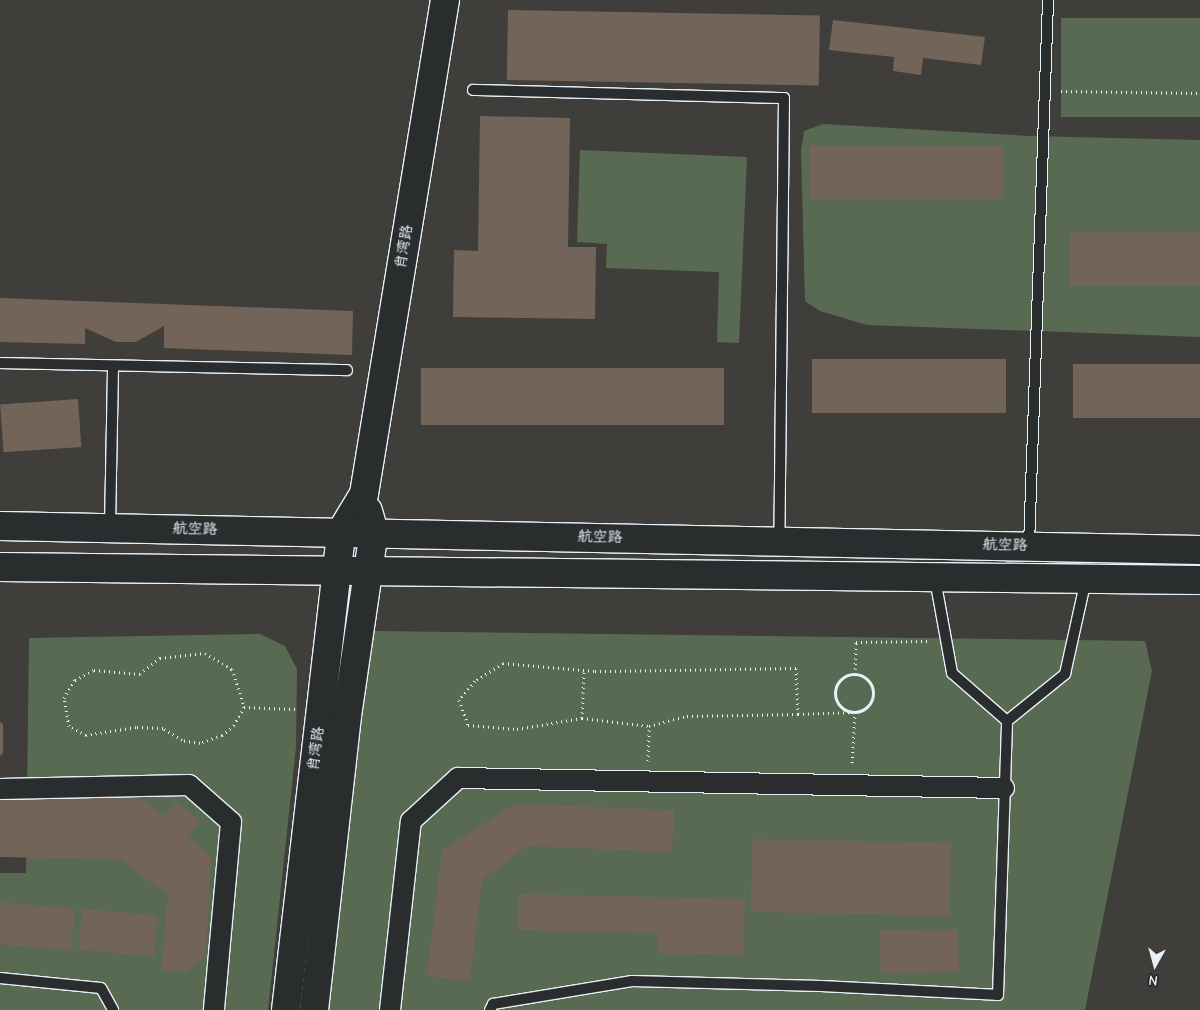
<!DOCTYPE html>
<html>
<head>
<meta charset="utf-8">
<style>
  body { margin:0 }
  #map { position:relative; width:1200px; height:1010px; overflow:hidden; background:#403e3b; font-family:"Comic Neue","LXGW WenKai TC",sans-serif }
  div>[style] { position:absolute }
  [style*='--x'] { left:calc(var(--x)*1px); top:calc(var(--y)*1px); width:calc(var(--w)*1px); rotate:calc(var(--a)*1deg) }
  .green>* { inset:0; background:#596a53; transform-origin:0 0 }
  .building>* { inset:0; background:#736459; transform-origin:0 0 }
  .path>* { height:3px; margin-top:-1.5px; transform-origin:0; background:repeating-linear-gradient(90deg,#e8f1f8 0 1px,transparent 0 5px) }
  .path>.ring { margin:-1.5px; padding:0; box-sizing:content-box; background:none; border:3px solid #e8f1f8; border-radius:50% }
  .roads { filter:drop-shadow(1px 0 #e8f1f8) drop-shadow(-1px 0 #e8f1f8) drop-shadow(0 1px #e8f1f8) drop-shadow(0 -1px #e8f1f8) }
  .lane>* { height:10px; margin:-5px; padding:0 5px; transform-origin:5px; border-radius:5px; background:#2a2d2e }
  .street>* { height:20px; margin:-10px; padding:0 10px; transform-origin:10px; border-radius:10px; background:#2a2d2e }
  .secondary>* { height:28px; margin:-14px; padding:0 14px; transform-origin:14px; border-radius:14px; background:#2a2d2e }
  .primary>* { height:28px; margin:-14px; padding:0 14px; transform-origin:14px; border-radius:14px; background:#2a2d2e }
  span { translate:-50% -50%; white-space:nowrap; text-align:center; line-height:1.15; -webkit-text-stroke:4.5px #2a2d2e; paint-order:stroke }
  .street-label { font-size:15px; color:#e8f1f8 }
  .north { position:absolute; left:1130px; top:940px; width:50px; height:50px; -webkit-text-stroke:4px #2a2d2e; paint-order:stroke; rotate:187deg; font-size:14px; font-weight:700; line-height:20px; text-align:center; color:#e8f1f8 }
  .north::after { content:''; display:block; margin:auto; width:18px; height:22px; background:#e8f1f8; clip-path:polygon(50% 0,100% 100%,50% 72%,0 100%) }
</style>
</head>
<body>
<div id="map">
  <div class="green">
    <div style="left:1061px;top:18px;width:139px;height:99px"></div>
    <div style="clip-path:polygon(823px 124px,1029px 136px,1200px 140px,1200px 337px,867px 325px,820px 311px,805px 301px,801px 151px,804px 131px)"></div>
    <div style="clip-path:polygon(580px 150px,747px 157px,739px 343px,717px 342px,719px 272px,606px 268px,607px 244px,577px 242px)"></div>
    <div style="clip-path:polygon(375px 631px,1145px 641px,1152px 671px,1085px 1010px,324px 1010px,365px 654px)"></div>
    <div style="clip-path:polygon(260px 634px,285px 646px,297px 669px,296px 747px,268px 1010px,0 1010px,0 873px,26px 873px,29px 638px)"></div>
  </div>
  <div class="building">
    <div style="left:508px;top:10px;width:312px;height:70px;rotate:1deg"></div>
    <div style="clip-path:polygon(833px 20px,985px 37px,981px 65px,923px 58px,921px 75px,893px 71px,894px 57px,829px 50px)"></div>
    <div style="clip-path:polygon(480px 116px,570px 118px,568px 247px,596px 247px,595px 319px,453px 317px,454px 250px,478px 251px)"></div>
    <div style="left:810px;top:146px;width:194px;height:54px"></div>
    <div style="left:1070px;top:232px;width:130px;height:54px"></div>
    <div style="clip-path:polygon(0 298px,353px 311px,352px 355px,164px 348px,164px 326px,136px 342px,116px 342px,85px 328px,85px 344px,0 342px)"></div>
    <div style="left:812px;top:359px;width:194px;height:54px"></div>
    <div style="left:1073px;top:364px;width:127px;height:54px"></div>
    <div style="left:724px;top:368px;width:57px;height:303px;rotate:90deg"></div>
    <div style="left:78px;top:399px;width:48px;height:78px;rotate:86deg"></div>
    <div style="clip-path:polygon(0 722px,3px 724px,3px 753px,0 756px)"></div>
    <div style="clip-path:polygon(0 795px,143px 799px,164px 816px,177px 802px,200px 821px,187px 836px,211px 856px,206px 955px,187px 972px,161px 971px,168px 895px,120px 859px,0 857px)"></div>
    <div style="clip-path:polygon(515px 804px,674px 810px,672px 852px,528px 846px,482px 880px,470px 981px,427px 976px,442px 850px)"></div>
    <div style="left:752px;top:839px;width:199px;height:73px;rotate:1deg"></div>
    <div style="clip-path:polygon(519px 894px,745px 899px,744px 955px,657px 953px,658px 933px,518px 930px)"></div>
    <div style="left:0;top:902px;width:75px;height:42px;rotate:5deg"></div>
    <div style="left:82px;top:909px;width:76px;height:41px;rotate:5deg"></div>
    <div style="left:958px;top:929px;width:43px;height:78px;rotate:89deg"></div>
  </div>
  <div class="path">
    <div style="--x:1061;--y:91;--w:139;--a:0.8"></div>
    <div style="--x:855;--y:674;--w:32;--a:-88"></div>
    <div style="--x:856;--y:642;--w:75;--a:-0.8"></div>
    <div class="ring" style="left:835px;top:674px;width:35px;height:35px"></div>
    <div style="--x:244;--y:707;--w:21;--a:119"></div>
    <div style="--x:234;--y:725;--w:16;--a:140"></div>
    <div style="--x:222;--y:735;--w:23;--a:160"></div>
    <div style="--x:200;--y:743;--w:18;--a:-171"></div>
    <div style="--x:182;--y:740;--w:22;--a:-148"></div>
    <div style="--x:163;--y:728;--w:27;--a:-178"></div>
    <div style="--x:136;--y:727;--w:51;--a:170.9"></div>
    <div style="--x:86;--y:735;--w:19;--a:-152"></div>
    <div style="--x:69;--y:726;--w:28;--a:-100"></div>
    <div style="--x:64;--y:698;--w:21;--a:-59"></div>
    <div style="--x:75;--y:680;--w:21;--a:-28"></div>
    <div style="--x:94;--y:670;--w:46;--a:5"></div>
    <div style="--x:140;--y:674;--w:26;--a:-39"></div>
    <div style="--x:160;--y:658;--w:45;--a:-6.3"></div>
    <div style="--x:205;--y:653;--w:31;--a:31"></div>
    <div style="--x:232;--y:669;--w:40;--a:72"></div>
    <div style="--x:244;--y:707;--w:51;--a:2.2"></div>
    <div style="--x:798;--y:714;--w:46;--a:-92.5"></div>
    <div style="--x:796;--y:668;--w:202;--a:179.1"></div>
    <div style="--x:594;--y:671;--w:91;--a:-175"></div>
    <div style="--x:503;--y:663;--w:33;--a:147"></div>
    <div style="--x:475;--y:681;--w:25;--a:130"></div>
    <div style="--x:459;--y:700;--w:27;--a:70"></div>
    <div style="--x:468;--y:725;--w:49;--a:4.7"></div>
    <div style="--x:517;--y:729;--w:66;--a:-9.6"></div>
    <div style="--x:582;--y:718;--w:67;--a:6.8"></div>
    <div style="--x:649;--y:726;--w:39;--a:-15"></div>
    <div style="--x:687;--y:716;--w:111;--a:-1"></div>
    <div style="--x:798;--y:714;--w:57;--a:-2"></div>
    <div style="--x:855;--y:712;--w:53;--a:93.2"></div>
    <div style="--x:582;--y:718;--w:48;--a:-87.6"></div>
    <div style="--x:648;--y:761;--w:35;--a:-88"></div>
  </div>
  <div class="roads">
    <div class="lane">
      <div style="--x:473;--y:90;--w:311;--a:1.5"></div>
      <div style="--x:784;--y:98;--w:442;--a:90.6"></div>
      <div style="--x:0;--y:363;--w:347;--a:1.2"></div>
      <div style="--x:110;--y:526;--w:159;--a:-88.9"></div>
      <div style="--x:1029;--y:545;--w:545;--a:-88"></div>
      <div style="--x:935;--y:579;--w:96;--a:79.7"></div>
      <div style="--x:952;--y:673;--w:73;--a:41.1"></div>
      <div style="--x:1007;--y:721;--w:75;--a:-39"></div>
      <div style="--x:1065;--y:674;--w:97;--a:-77.5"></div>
      <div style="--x:0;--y:978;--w:101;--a:5.7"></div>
      <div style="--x:101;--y:988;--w:25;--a:61"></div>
      <div style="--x:490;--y:1010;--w:7;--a:-63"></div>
      <div style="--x:493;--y:1004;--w:141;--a:-9.4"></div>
      <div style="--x:632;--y:981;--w:189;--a:1.5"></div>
      <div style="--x:821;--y:986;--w:177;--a:2.9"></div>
      <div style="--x:998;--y:995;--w:274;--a:-88.1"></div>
    </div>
    <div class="street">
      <div style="--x:0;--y:789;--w:189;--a:-1.2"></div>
      <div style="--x:189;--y:785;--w:56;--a:41.4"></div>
      <div style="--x:231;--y:822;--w:189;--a:95.2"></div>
      <div style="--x:390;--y:1010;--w:190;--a:-83.7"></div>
      <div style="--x:411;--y:821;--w:64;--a:-42.5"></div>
      <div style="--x:458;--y:778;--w:546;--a:1.05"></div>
    </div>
    <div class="secondary">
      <div style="--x:286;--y:1010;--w:481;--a:-83.4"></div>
      <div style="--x:341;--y:532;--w:44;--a:-58.8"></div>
      <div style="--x:364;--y:494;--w:501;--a:-80.69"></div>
      <div style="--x:314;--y:1010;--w:296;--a:-83.6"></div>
      <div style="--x:347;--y:716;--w:186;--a:-81.7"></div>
      <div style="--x:374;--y:532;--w:22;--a:-106"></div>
    </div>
    <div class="primary">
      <div style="--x:0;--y:526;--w:1200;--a:1.15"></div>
      <div style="--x:0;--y:567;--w:1200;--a:0.62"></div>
    </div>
  </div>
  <div class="street-label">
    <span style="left:404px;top:247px;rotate:-81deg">肖湾路</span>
    <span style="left:195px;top:529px;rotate:1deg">航空路</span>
    <span style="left:600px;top:537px;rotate:1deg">航空路</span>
    <span style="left:1005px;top:545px;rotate:1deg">航空路</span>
    <span style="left:316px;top:749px;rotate:-83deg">肖湾路</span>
  </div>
  <div class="north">N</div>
</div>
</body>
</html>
